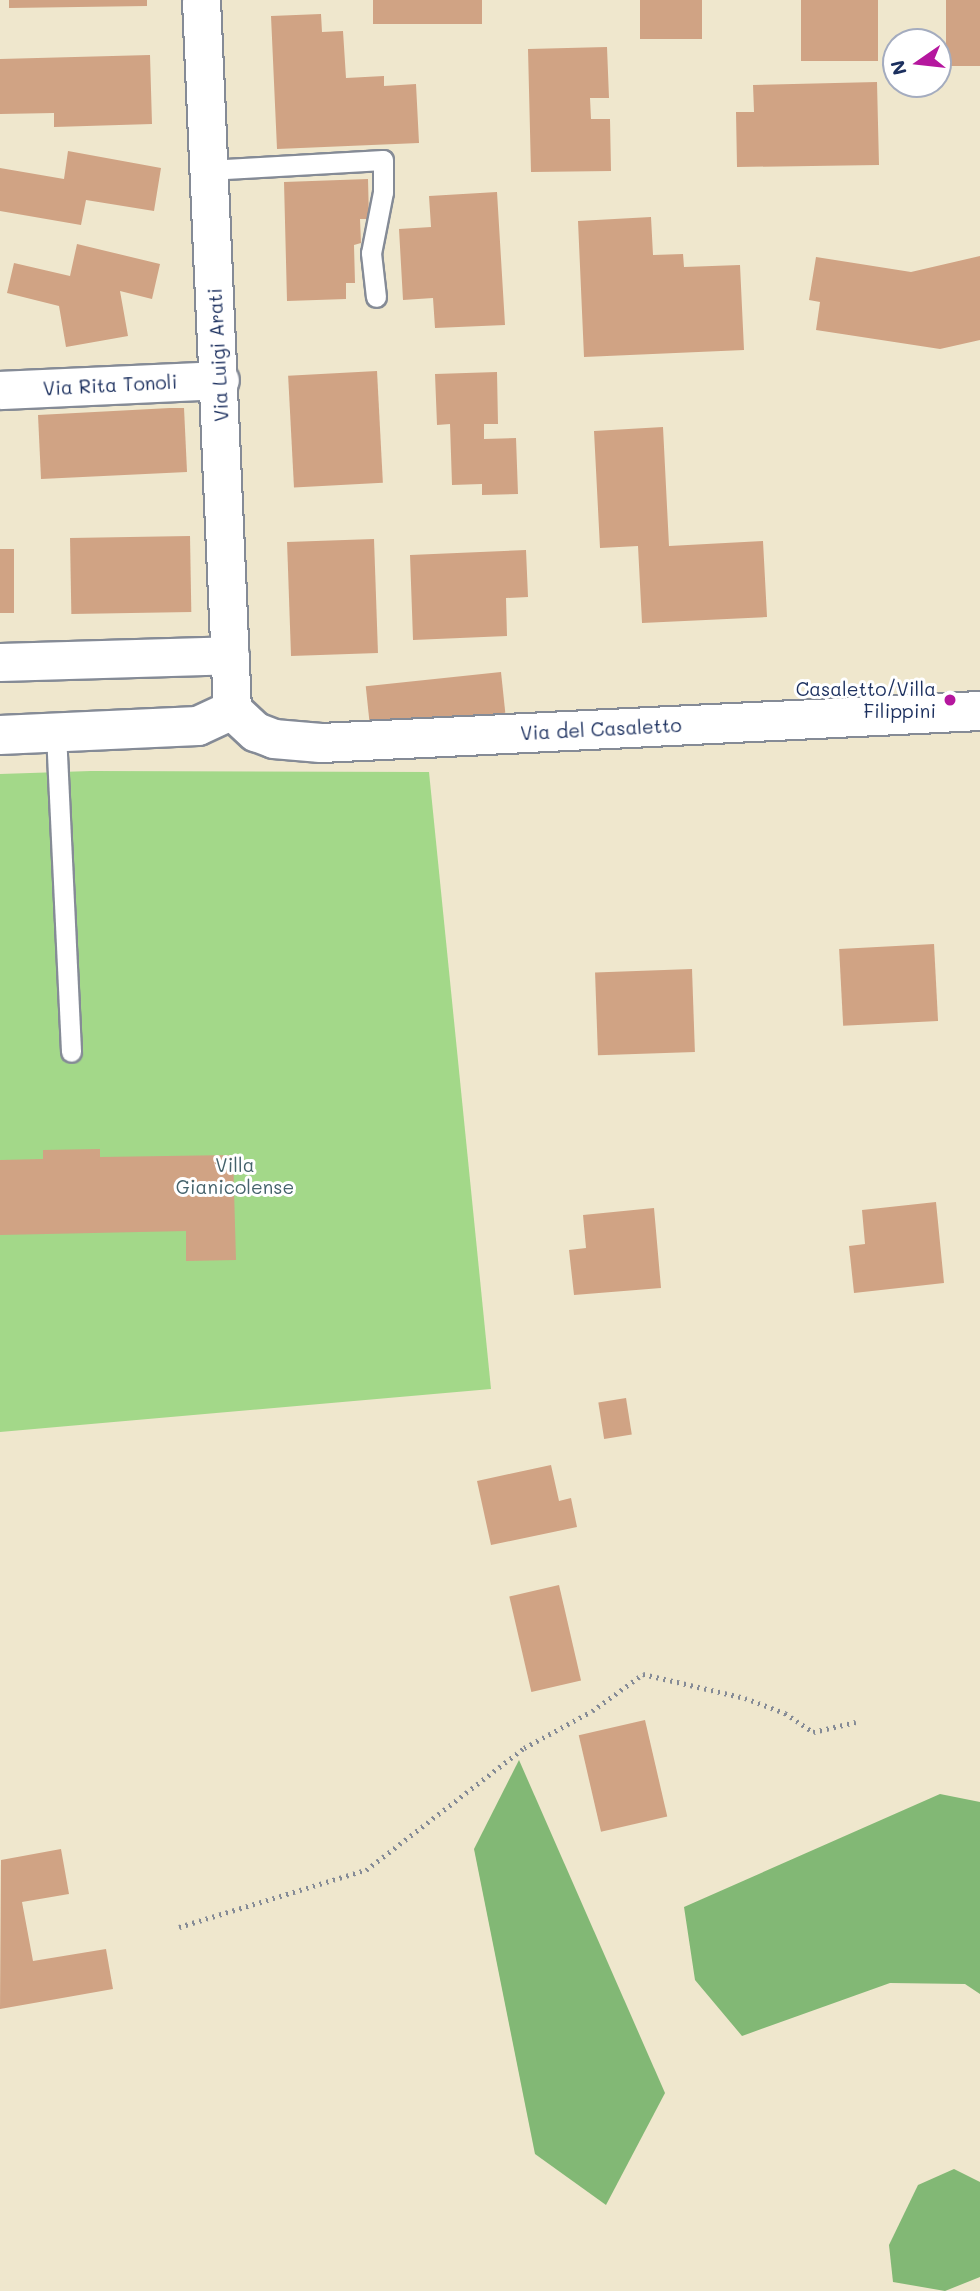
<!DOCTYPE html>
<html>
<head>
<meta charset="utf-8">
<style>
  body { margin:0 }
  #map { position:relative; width:980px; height:2291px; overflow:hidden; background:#efe7cd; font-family:Mali,sans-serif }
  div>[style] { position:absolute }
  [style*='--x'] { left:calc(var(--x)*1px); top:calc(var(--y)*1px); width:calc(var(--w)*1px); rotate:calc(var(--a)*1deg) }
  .green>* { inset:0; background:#a3d889 }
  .forest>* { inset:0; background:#82b875 }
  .building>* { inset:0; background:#d0a384; transform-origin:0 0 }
  .path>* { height:4.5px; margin-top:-2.25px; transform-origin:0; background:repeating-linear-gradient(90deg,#858b96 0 2px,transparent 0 7px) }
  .roads { filter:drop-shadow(2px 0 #858b96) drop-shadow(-2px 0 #858b96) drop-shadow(0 2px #858b96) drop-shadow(0 -2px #858b96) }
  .service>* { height:19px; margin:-9.5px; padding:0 9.5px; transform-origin:9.5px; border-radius:9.5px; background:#fff }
  .minor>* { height:37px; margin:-18.5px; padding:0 18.5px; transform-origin:18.5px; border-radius:18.5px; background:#fff }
  .tertiary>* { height:38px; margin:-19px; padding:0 19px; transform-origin:19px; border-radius:19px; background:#fff }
  .dots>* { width:19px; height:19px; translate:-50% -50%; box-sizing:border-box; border:4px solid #fff; border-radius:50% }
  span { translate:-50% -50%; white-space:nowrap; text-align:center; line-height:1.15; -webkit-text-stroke:6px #fff; paint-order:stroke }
  .street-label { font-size:19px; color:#1b2f5e }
  .poi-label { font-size:19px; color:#1b2f5e }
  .right { translate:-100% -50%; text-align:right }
  .park-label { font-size:19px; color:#44626b }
  .north { position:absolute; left:882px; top:28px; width:70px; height:70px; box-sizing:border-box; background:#fff; border:2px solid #a4acbf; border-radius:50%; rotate:256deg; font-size:19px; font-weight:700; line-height:28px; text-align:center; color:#1b2f5e }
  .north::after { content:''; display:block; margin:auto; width:24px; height:32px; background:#b5179e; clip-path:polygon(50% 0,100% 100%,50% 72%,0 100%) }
</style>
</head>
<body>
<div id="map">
  <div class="green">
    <div style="clip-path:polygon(91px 771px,429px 772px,491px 1389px,0 1432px,0 774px)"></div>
  </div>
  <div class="forest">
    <div style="clip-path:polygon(519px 1760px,665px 2093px,606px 2205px,535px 2154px,474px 1849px)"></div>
    <div style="clip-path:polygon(940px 1794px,980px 1802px,980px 1994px,965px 1984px,890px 1983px,742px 2036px,695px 1980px,684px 1907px)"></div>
    <div style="clip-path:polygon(954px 2169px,980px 2182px,980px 2277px,945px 2291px,893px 2282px,889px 2245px,918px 2185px)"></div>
  </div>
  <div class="building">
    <div style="clip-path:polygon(9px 0,147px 0,147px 6px,9px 8px)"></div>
    <div style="left:373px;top:0;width:109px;height:24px"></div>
    <div style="left:640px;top:0;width:62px;height:39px"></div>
    <div style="left:801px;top:0;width:77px;height:61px"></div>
    <div style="left:946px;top:0;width:34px;height:66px"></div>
    <div style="clip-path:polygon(321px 14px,322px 32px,343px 31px,346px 78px,384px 76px,384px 86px,416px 84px,419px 143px,277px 149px,271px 16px)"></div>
    <div style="clip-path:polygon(607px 47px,609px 98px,590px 98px,591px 119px,610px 119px,611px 171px,531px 172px,528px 49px)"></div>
    <div style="clip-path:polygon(150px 55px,152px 124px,54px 127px,54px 113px,0 114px,0 59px)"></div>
    <div style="clip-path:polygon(877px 82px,879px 165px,737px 167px,736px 112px,754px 112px,753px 85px)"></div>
    <div style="clip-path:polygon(68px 151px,161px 168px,154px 211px,86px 200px,81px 225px,0 211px,0 168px,64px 179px)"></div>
    <div style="clip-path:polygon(368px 179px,369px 219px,360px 219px,361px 243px,354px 245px,355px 283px,346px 283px,346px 299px,287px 301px,284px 182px)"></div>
    <div style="clip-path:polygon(497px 192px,505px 325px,435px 328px,433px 298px,403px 300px,399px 229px,431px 227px,429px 196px)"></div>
    <div style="clip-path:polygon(651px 217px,653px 255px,683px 254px,684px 267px,740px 265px,744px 350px,584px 357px,578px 221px)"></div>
    <div style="clip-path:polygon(77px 244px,160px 264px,152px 299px,120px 291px,128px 336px,66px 347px,59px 306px,7px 293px,14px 263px,70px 276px)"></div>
    <div style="clip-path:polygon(980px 256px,980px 340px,940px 349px,816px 330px,820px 302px,809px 300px,816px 257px,911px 272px)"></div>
    <div style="left:377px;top:371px;width:112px;height:89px;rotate:87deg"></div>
    <div style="clip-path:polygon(497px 372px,498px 424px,484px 424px,484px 439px,516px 438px,518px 494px,482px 495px,482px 484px,452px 485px,450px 424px,437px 425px,435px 374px)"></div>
    <div style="clip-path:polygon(170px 408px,184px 408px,187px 472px,41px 479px,38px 415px)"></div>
    <div style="clip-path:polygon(663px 427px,669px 546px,763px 541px,767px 617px,642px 623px,638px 546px,600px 548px,594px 431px)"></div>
    <div style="left:190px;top:536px;width:76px;height:120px;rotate:89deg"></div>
    <div style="left:374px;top:539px;width:114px;height:87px;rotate:88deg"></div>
    <div style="left:0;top:549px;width:14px;height:64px"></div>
    <div style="clip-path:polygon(526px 550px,528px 597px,506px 598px,507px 636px,413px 640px,410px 555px)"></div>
    <div style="left:501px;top:672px;width:41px;height:136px;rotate:84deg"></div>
    <div style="left:934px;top:944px;width:77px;height:95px;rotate:87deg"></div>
    <div style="left:692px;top:969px;width:83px;height:97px;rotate:88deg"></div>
    <div style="clip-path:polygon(100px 1149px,100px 1157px,233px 1155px,236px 1260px,186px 1261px,186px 1231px,0 1235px,0 1160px,43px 1159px,43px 1150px)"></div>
    <div style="clip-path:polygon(936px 1202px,944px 1283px,854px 1293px,849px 1246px,865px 1244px,862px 1210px)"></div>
    <div style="clip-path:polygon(654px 1208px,661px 1288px,574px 1295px,569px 1250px,586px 1248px,583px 1215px)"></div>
    <div style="left:626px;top:1398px;width:37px;height:28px;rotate:81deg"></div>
    <div style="clip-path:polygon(551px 1465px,559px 1501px,571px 1498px,577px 1527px,491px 1545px,477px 1481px)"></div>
    <div style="left:559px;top:1585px;width:98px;height:51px;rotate:77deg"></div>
    <div style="left:645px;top:1720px;width:99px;height:68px;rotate:77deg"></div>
    <div style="clip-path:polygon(61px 1849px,69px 1894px,22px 1902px,33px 1961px,106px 1949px,113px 1989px,0 2009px,1px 1860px)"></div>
  </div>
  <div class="path">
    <div style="--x:179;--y:1927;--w:195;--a:-17"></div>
    <div style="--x:366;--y:1870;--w:200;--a:-37.7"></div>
    <div style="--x:524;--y:1748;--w:77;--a:-28.6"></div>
    <div style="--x:592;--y:1711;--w:63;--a:-36"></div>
    <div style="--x:643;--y:1674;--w:105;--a:13.2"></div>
    <div style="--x:745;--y:1698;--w:43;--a:20.6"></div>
    <div style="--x:785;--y:1713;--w:34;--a:34"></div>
    <div style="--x:813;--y:1732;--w:44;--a:-13.1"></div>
  </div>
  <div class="roads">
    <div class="service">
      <div style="--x:208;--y:170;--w:175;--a:-3.3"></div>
      <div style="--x:383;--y:160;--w:32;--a:90"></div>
      <div style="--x:383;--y:192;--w:62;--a:101.1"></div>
      <div style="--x:371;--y:253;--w:44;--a:83.5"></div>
      <div style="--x:56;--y:733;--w:319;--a:87.3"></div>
    </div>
    <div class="minor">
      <div style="--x:201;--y:0;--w:711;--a:87.5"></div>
      <div style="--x:0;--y:390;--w:220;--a:-2.6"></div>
      <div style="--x:0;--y:662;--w:230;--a:-1.7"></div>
    </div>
    <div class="tertiary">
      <div style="--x:0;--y:735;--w:198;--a:-2.6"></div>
      <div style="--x:198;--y:726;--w:38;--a:-25"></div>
      <div style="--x:232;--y:710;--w:33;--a:43"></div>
      <div style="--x:256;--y:732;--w:19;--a:21"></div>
      <div style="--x:274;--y:739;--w:47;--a:4.9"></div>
      <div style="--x:321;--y:743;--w:660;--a:-2.78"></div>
    </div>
  </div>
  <div class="dots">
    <div style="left:950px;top:700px;background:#b5179e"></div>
  </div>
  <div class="street-label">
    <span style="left:218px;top:355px;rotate:-93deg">Via Luigi Arati</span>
    <span style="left:110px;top:385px;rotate:-3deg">Via Rita Tonoli</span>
    <span style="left:601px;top:729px;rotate:-3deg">Via del Casaletto</span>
  </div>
  <div class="poi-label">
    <span class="right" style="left:936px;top:700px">Casaletto/Villa<br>Filippini</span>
  </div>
  <div class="park-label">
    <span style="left:235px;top:1176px">Villa<br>Gianicolense</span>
  </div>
  <div class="north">N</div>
</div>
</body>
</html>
